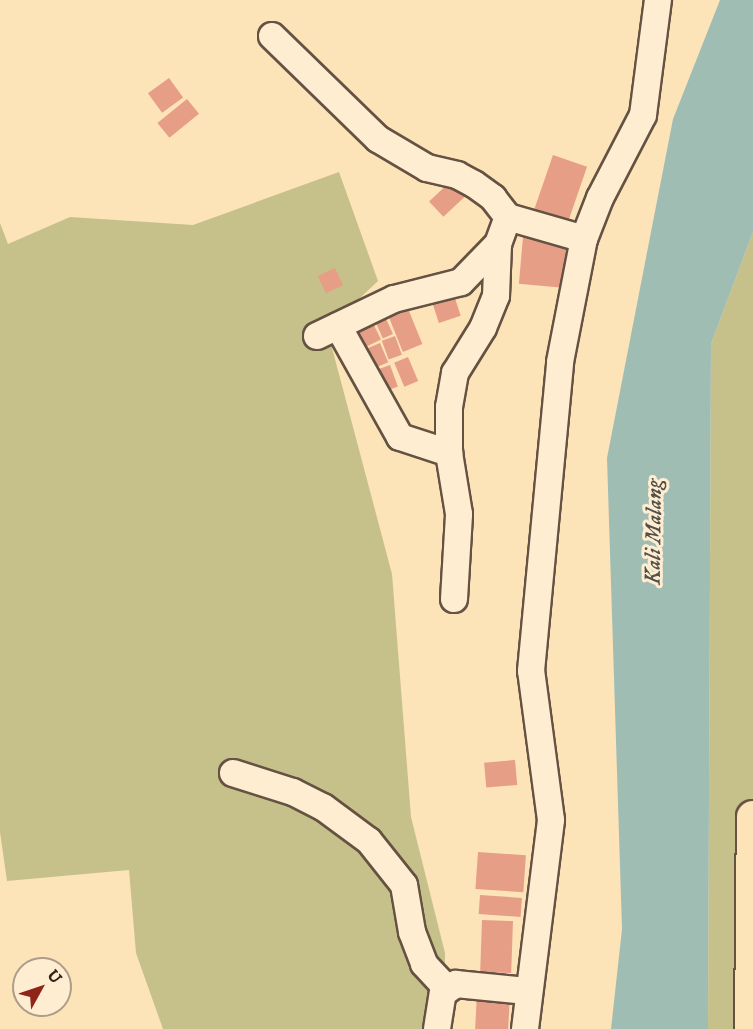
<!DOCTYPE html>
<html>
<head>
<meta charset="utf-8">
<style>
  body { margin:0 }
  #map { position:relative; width:753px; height:1029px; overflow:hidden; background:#fde3b8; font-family:"IM FELL DW Pica",serif }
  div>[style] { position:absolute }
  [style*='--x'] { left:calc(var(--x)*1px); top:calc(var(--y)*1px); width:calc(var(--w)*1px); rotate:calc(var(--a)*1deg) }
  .green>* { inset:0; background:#c6c18a }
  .water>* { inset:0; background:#a0bdb4 }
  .building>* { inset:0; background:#e69e86; transform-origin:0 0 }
  .roads { filter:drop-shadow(2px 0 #655243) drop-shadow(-2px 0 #655243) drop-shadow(0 2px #655243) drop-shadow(0 -2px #655243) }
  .minor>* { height:26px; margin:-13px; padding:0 13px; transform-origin:13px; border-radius:13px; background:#feedd1 }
  .major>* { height:32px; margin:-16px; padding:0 16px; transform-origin:16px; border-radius:16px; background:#fde3b8 }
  span { translate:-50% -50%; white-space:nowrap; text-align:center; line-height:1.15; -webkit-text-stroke:6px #feedd1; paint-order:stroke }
  .water-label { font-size:22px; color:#53504a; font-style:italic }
  .north { position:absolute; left:12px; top:957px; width:60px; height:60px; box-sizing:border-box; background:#feedd1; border:2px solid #ac9c89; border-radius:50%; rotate:50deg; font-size:16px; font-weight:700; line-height:24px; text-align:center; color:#32221c }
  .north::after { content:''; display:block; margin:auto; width:21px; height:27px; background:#8f2418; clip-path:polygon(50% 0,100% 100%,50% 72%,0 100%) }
</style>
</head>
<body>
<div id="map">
  <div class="green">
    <div style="clip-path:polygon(339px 172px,378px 281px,327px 329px,392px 574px,411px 817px,445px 953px,444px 1029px,163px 1029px,136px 953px,129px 870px,7px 881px,0 832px,0 223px,8px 244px,70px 217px,193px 225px)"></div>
    <div style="clip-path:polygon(753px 232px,753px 1029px,708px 1029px,711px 344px)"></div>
  </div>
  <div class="water">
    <div style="clip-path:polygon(720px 0,753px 0,753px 232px,711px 344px,708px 1029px,611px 1029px,622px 929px,607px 458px,673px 119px)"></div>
  </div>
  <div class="building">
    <div style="left:169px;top:78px;width:24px;height:26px;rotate:54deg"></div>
    <div style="left:187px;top:99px;width:19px;height:38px;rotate:51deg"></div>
    <div style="left:553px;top:155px;width:36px;height:59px;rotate:19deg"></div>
    <div style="left:451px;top:181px;width:21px;height:30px;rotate:47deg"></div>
    <div style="left:523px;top:237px;width:44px;height:47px;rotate:5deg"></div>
    <div style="left:335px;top:268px;width:19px;height:19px;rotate:65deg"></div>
    <div style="left:453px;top:292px;width:25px;height:23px;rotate:72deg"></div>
    <div style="left:407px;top:306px;width:41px;height:21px;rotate:68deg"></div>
    <div style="left:384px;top:314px;width:22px;height:11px;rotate:66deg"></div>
    <div style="left:370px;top:317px;width:25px;height:25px;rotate:64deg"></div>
    <div style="left:395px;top:336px;width:20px;height:14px;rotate:70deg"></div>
    <div style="left:380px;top:343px;width:21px;height:22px;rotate:67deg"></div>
    <div style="left:408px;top:357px;width:26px;height:15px;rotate:67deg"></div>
    <div style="left:390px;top:365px;width:23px;height:17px;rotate:70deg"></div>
    <div style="left:515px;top:760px;width:25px;height:31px;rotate:85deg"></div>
    <div style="left:478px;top:852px;width:48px;height:37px;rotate:4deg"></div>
    <div style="left:480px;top:895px;width:42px;height:19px;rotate:4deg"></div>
    <div style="left:482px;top:920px;width:31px;height:52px;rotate:2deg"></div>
    <div style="left:477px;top:993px;width:33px;height:36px;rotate:3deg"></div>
  </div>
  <div class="roads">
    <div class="minor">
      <div style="--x:272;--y:36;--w:148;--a:44.2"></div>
      <div style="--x:378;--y:139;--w:57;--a:30.6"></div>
      <div style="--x:427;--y:168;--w:31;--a:13"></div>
      <div style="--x:457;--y:175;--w:19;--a:28"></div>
      <div style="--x:474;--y:184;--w:24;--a:36"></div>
      <div style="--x:493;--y:198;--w:24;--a:52"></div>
      <div style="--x:338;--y:326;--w:127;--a:60.8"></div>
      <div style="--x:400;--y:437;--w:52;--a:18.1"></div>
      <div style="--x:317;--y:336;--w:85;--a:-25.7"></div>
      <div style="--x:394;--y:299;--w:69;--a:-14.2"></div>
      <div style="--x:461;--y:282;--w:53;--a:-45.8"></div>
      <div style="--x:454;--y:599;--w:85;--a:-86.6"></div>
      <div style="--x:459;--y:514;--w:62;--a:-99.3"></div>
      <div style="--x:449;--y:453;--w:46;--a:-90"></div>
      <div style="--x:449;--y:407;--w:35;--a:-80"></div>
      <div style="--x:455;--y:373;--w:53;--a:-58.1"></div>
      <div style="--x:483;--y:328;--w:35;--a:-68"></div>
      <div style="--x:496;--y:296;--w:52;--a:-87.8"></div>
      <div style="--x:498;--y:244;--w:29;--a:-70"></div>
      <div style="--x:508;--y:217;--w:79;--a:16.1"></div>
      <div style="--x:233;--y:773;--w:63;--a:17.6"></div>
      <div style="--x:293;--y:792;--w:34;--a:27"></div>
      <div style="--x:323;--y:807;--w:57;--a:36.5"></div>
      <div style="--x:369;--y:841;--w:56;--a:51.5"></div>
      <div style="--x:404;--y:885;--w:48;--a:80.3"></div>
      <div style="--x:412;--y:932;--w:34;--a:69"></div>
      <div style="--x:424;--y:964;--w:34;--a:47"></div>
      <div style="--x:437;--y:1029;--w:36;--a:-81"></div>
      <div style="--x:443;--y:993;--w:16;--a:-35"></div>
      <div style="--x:456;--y:984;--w:71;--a:5.6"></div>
      <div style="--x:525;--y:1029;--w:211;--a:-82.9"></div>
      <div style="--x:551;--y:820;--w:150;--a:-97.6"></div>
      <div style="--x:531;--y:671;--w:310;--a:-84.6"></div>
      <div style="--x:560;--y:362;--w:125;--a:-79"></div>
      <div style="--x:584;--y:239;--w:44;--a:-68.7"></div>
      <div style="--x:600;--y:198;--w:93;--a:-62.6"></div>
      <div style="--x:643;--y:115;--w:116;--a:-82.6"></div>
    </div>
    <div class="major">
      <div style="--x:751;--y:1029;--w:212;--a:-89.5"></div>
    </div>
  </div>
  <div class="water-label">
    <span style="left:654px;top:532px;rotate:-89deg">Kali Malang</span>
  </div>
  <div class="north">U</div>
</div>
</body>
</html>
